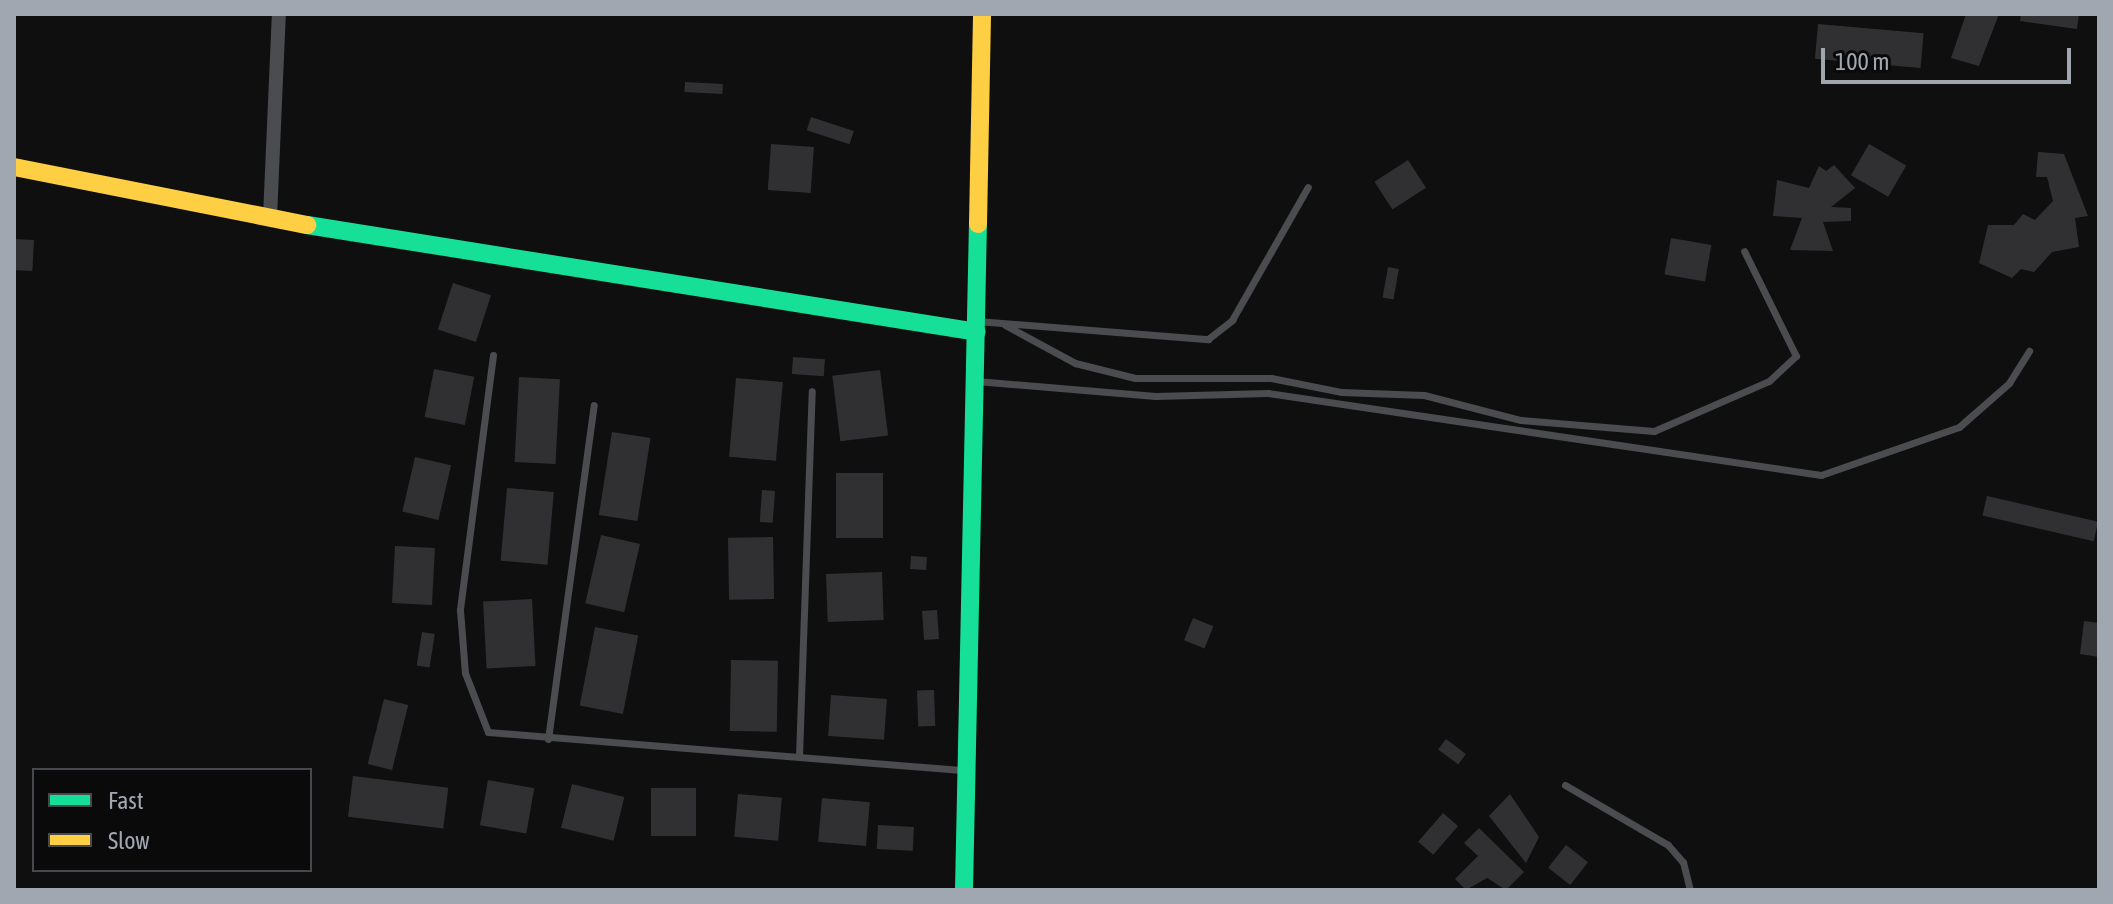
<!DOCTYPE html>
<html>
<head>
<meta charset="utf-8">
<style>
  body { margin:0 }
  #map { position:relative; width:2113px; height:904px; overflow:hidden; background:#0f0f10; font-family:"Asap Condensed",sans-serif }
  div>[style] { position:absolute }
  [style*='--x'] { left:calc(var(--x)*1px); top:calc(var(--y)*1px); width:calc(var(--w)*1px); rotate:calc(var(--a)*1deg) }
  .building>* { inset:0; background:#303032; transform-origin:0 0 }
  .lane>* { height:7px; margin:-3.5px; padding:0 3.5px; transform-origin:3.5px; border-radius:3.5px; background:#4a4c4f }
  .street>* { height:14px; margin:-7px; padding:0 7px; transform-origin:7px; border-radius:7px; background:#4a4c4f }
  .fast>* { height:18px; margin:-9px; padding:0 9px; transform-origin:9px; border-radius:9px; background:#16e098 }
  .slow>* { height:18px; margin:-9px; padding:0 9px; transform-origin:9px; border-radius:9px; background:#ffcf43 }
  span { translate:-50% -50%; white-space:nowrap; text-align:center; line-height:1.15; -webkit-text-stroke:6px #0a0a0b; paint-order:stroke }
  .frame { position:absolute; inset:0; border:16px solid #a1a7b1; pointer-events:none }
  .legend { position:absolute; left:32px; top:768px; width:280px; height:104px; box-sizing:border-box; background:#0a0a0b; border:2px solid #46494d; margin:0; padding:10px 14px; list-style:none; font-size:24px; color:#a1a7b1 }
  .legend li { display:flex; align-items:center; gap:16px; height:40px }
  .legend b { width:40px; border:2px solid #46494d }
  .scale { position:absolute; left:1821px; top:48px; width:250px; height:36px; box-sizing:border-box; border:4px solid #a1a7b1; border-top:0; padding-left:10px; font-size:24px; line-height:28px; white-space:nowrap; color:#a1a7b1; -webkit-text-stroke:6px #0a0a0b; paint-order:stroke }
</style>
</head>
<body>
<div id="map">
  <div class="building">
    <div style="clip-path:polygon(1966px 14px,1999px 14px,1979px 66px,1951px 58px)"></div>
    <div style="clip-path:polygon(2021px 14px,2079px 14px,2077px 29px,2020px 21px)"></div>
    <div style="left:1818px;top:24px;width:106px;height:35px;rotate:5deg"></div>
    <div style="left:685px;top:82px;width:38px;height:10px;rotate:3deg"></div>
    <div style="left:811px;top:117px;width:45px;height:14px;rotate:18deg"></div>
    <div style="left:771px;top:144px;width:43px;height:46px;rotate:4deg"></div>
    <div style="left:1869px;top:144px;width:43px;height:36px;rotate:30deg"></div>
    <div style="clip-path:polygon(2038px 152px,2064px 154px,2088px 216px,2075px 218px,2079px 247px,2052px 252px,2034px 272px,2021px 269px,2012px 278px,1979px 263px,1988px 225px,2014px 225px,2023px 214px,2035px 220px,2053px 201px,2047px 177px,2036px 177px)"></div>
    <div style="left:1408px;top:160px;width:33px;height:40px;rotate:57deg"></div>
    <div style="clip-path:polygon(1834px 165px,1855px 188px,1831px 207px,1851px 208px,1851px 221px,1823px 222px,1833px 251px,1790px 250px,1802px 218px,1773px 216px,1777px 180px,1809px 188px,1819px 166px,1826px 171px)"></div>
    <div style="left:1671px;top:238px;width:41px;height:37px;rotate:10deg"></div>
    <div style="left:14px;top:239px;width:20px;height:31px;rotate:3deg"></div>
    <div style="left:1388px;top:267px;width:11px;height:31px;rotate:10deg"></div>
    <div style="left:453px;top:283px;width:40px;height:49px;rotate:18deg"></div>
    <div style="left:793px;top:357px;width:32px;height:17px;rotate:4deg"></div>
    <div style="left:434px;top:369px;width:41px;height:49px;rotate:11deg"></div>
    <div style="left:880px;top:370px;width:66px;height:48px;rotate:83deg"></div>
    <div style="left:519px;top:377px;width:41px;height:85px;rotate:3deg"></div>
    <div style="left:736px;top:378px;width:47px;height:79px;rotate:5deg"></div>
    <div style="left:612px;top:432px;width:39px;height:84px;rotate:9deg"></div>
    <div style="left:415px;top:457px;width:37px;height:56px;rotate:13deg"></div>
    <div style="left:836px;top:473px;width:47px;height:65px"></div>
    <div style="left:507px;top:488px;width:47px;height:73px;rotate:5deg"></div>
    <div style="left:762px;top:490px;width:13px;height:32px;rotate:4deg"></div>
    <div style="left:1987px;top:496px;width:114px;height:20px;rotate:13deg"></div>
    <div style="left:601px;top:535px;width:40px;height:70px;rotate:13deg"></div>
    <div style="left:773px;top:537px;width:62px;height:45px;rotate:89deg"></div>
    <div style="left:395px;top:546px;width:40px;height:57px;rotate:3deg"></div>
    <div style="left:911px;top:556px;width:16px;height:13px;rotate:4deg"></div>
    <div style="left:882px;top:572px;width:48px;height:56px;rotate:88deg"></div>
    <div style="left:532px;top:599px;width:67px;height:49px;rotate:87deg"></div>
    <div style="left:937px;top:610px;width:29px;height:15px;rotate:86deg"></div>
    <div style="left:1193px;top:618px;width:22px;height:24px;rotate:22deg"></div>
    <div style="clip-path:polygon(2084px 621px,2099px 623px,2099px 657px,2080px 654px)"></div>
    <div style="left:595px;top:627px;width:44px;height:80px;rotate:11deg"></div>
    <div style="left:422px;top:632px;width:13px;height:34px;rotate:9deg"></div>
    <div style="left:731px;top:660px;width:47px;height:71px;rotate:1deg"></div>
    <div style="left:934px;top:690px;width:36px;height:17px;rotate:88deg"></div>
    <div style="left:831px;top:695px;width:56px;height:41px;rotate:4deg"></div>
    <div style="left:384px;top:699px;width:25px;height:67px;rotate:14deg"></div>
    <div style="left:1446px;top:739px;width:25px;height:13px;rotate:37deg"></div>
    <div style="left:353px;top:776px;width:96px;height:41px;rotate:7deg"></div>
    <div style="left:488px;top:780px;width:47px;height:46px;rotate:10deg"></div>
    <div style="left:572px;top:784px;width:54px;height:45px;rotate:14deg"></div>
    <div style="left:651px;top:788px;width:45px;height:48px"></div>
    <div style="left:738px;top:794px;width:44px;height:43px;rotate:5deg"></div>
    <div style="clip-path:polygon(1510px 794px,1539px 837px,1526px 863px,1489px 816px)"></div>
    <div style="left:822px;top:798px;width:48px;height:44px;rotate:5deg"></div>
    <div style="left:1443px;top:813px;width:20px;height:38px;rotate:41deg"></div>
    <div style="left:878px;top:825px;width:36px;height:24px;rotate:3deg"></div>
    <div style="clip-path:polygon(1479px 828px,1524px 872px,1506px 890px,1487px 878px,1466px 890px,1455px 879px,1478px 856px,1464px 843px)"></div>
    <div style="left:1566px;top:845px;width:28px;height:29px;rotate:38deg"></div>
  </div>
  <div class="lane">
    <div style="--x:977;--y:321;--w:232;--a:4.5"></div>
    <div style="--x:1208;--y:339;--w:31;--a:-38"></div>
    <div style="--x:1232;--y:320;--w:153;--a:-60.3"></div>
    <div style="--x:1005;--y:325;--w:80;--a:28.5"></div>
    <div style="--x:1075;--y:363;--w:62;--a:14"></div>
    <div style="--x:1135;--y:378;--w:136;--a:0"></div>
    <div style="--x:1271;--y:378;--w:71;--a:11.3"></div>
    <div style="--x:1341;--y:392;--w:83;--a:2.1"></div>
    <div style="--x:1424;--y:395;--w:100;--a:14.5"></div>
    <div style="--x:1521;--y:420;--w:133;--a:4.7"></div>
    <div style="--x:1654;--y:431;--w:125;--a:-23.5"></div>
    <div style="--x:1769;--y:381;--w:37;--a:-43"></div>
    <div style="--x:1796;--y:356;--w:117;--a:-116.3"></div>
    <div style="--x:493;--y:355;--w:257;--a:97.4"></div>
    <div style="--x:460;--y:610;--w:63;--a:85.5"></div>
    <div style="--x:465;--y:673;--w:63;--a:68.7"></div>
    <div style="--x:488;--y:732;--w:478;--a:4.6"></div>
    <div style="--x:976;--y:381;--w:180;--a:4.8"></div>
    <div style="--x:1155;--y:396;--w:113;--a:-1.5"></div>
    <div style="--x:1268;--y:393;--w:559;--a:8.43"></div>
    <div style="--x:1821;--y:475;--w:146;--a:-19.2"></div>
    <div style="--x:1959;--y:427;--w:67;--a:-41.3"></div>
    <div style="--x:2009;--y:383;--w:38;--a:-58"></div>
    <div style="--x:548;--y:739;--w:337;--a:-82.2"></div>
    <div style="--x:799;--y:756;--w:365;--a:-88"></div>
    <div style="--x:1565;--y:785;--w:119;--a:30.2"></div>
    <div style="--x:1668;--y:845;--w:23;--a:49"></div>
    <div style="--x:1683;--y:862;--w:29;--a:76"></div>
  </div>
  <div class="street">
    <div style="--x:270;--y:217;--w:203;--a:-87.5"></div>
  </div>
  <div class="fast">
    <div style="--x:307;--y:225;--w:678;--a:9.07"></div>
    <div style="--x:964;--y:890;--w:666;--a:-88.8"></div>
  </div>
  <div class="slow">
    <div style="--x:14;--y:167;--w:299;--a:11.2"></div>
    <div style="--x:978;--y:224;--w:210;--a:-88.9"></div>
  </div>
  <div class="frame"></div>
  <ul class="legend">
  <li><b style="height:10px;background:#16e098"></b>Fast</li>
  <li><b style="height:10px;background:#ffcf43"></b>Slow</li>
  </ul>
  <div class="scale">100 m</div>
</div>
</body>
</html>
